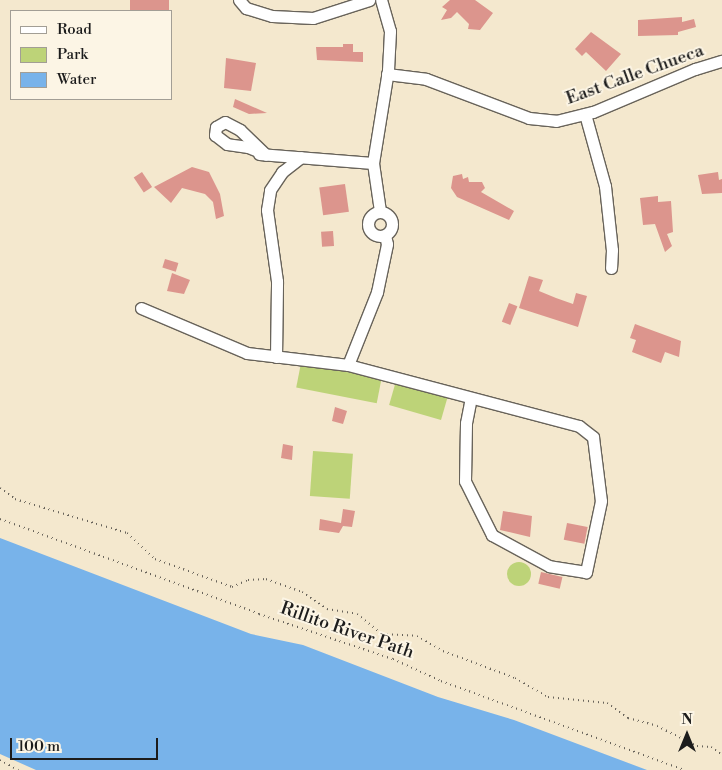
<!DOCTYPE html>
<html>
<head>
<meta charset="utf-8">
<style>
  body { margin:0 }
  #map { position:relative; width:722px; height:770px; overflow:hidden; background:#f4e8ce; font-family:"Libre Bodoni",serif }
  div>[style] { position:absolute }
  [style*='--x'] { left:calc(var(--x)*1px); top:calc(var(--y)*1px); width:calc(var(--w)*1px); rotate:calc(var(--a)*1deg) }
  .green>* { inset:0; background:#bdd378; transform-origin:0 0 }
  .round { border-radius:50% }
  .water>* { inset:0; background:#78b3ea }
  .building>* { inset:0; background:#dc958d; transform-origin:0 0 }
  .path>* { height:2px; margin-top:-1px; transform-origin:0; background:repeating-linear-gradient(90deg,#68635a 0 1px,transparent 0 5px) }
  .roads { filter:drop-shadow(1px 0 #68635a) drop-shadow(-1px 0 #68635a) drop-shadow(0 1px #68635a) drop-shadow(0 -1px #68635a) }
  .minor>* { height:11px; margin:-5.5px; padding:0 5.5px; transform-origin:5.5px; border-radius:5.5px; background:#fff }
  .minor>.ring { margin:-5.5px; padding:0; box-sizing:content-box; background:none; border:11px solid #fff; border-radius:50% }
  span { translate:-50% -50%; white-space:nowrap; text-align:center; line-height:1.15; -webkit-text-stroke:4px #fcf5e5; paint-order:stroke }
  .street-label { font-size:18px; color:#1c1c1c }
  .legend { position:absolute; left:10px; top:10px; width:162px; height:90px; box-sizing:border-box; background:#fcf5e5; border:1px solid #a29e95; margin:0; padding:6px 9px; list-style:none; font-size:15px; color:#1c1c1c }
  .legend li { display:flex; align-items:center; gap:10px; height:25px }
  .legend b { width:25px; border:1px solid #a29e95 }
  .north { position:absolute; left:662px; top:710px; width:50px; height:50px; -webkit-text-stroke:4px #fcf5e5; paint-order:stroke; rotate:0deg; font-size:14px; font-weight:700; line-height:20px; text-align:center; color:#1c1c1c }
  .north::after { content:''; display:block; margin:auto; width:18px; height:22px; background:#1c1c1c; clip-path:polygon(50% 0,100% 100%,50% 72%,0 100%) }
  .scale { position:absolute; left:10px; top:738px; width:148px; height:22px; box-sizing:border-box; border:2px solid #1c1c1c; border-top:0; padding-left:6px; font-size:15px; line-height:18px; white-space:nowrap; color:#1c1c1c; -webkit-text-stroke:4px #fcf5e5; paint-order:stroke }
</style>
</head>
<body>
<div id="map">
  <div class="green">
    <div style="left:301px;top:363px;width:82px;height:25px;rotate:11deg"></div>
    <div style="left:396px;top:381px;width:54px;height:25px;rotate:16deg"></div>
    <div style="left:313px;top:451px;width:40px;height:45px;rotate:4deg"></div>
    <div class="round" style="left:507px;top:562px;width:24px;height:24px"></div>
  </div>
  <div class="water">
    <div style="clip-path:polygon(0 538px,251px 634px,303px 645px,438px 697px,514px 720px,647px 770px,36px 770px,0 754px)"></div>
  </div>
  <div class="building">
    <div style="left:130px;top:0;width:39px;height:11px"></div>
    <div style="clip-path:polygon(450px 0,475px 0,493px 13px,480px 30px,468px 29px,469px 24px,457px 12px,451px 18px,441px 20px,447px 10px,442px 7px)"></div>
    <div style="clip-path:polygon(682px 17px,682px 22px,694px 19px,696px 27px,678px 32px,678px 35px,638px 36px,638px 20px)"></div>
    <div style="clip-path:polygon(591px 32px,621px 54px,606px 71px,586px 52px,582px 56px,575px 49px)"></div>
    <div style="clip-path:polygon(343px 44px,353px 44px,353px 52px,363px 52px,363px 62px,317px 60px,316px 47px,343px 47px)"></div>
    <div style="clip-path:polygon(226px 58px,256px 63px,251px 91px,224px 88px)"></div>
    <div style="clip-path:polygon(235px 99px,267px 113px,249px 114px,233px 107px)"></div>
    <div style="clip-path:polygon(192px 167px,209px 172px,220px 194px,224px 216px,216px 219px,213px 202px,205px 194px,182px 188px,171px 203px,154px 187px)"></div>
    <div style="left:142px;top:172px;width:18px;height:10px;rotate:56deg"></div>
    <div style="clip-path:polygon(718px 172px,719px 180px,722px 179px,722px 193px,702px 194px,698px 175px)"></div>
    <div style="clip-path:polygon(462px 174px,463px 179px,468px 177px,469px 182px,482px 182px,485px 188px,481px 192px,514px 211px,509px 220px,457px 197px,451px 188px,453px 176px)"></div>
    <div style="left:345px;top:184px;width:28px;height:26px;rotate:82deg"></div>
    <div style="clip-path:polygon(658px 196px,658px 202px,671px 201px,673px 232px,667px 234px,672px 246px,665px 252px,655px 224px,643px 225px,640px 198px)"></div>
    <div style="left:333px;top:231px;width:15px;height:12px;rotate:86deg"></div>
    <div style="left:165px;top:259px;width:14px;height:9px;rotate:17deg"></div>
    <div style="clip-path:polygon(172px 273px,190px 280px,184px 294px,167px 291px)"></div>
    <div style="clip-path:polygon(529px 276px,543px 280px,539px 291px,556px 298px,573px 304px,576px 293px,587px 296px,578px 327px,519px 308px)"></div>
    <div style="left:509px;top:303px;width:9px;height:20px;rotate:21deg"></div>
    <div style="clip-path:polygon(635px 324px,681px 341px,679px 357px,665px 352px,661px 363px,632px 352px,636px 340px,630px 338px)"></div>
    <div style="clip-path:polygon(335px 407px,347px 411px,343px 424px,332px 421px)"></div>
    <div style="clip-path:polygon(283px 444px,293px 446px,292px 460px,281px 458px)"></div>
    <div style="clip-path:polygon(343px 509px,355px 511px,352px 527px,343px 526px,339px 533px,319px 530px,320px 519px,341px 523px)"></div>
    <div style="clip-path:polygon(503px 511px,532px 516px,530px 537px,500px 530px)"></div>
    <div style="left:567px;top:523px;width:21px;height:17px;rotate:11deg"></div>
    <div style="left:541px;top:572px;width:22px;height:12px;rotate:13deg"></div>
  </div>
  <div class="path">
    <div style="--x:0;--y:488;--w:19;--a:36"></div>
    <div style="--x:15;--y:499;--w:117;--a:16.9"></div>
    <div style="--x:127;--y:533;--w:38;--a:43"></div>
    <div style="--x:155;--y:559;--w:82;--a:20"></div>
    <div style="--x:232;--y:587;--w:17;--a:-24"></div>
    <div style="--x:248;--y:580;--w:18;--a:-3"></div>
    <div style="--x:266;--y:579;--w:38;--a:20"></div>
    <div style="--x:302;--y:592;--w:30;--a:34"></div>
    <div style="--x:327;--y:609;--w:30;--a:9"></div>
    <div style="--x:357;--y:614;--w:32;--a:39"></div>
    <div style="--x:382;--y:634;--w:35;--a:3"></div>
    <div style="--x:417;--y:636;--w:30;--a:30"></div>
    <div style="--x:443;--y:651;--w:77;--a:20.6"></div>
    <div style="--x:515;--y:678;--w:38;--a:30"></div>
    <div style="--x:548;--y:697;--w:59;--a:5.8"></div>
    <div style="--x:607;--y:703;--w:26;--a:36"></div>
    <div style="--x:628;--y:718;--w:30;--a:15"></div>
    <div style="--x:657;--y:726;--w:45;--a:26.6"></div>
    <div style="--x:697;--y:746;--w:14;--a:4"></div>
    <div style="--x:711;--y:747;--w:14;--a:36"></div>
    <div style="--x:0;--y:519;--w:276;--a:20.1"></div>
    <div style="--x:259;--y:614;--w:141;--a:18.6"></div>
    <div style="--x:393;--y:659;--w:53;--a:24.6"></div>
    <div style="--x:441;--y:681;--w:259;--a:20.1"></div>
    <div style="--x:0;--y:760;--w:21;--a:29"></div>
  </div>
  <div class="roads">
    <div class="minor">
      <div style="--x:239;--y:0;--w:11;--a:49"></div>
      <div style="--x:246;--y:8;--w:27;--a:17"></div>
      <div style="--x:272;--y:16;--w:41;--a:2.8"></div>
      <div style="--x:313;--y:18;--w:59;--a:-17.8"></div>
      <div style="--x:387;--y:74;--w:39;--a:7"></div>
      <div style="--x:426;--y:79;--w:110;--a:20.7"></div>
      <div style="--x:529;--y:118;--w:27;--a:6"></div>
      <div style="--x:556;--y:121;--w:38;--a:-14"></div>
      <div style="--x:593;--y:112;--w:111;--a:-22.9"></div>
      <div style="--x:695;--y:69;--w:28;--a:-17"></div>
      <div style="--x:585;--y:114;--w:75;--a:74.5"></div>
      <div style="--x:605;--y:186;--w:64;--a:83.8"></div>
      <div style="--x:612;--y:250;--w:18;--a:93"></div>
      <div style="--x:259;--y:154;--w:114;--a:4.5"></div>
      <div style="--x:265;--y:154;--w:18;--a:-158"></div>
      <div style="--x:248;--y:147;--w:21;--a:-172"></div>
      <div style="--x:227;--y:144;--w:15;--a:-143"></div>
      <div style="--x:215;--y:135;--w:8;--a:-83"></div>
      <div style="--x:216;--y:127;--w:10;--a:-29"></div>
      <div style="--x:225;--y:122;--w:17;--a:28"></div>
      <div style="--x:240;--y:130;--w:35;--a:44"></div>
      <div style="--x:265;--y:154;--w:1;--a:45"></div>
      <div style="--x:380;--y:211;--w:49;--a:-98.3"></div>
      <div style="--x:373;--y:163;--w:94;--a:-80.8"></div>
      <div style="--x:388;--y:70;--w:39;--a:-87"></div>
      <div style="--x:390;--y:31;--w:32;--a:-106"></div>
      <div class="ring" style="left:368px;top:212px;width:13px;height:13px"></div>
      <div style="--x:141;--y:308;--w:115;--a:23"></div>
      <div style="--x:247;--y:353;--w:102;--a:6.8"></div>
      <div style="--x:348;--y:365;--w:239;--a:14.8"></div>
      <div style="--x:579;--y:426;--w:18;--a:38"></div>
      <div style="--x:593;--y:437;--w:64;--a:82.9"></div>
      <div style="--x:601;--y:501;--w:73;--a:101.9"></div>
      <div style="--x:586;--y:572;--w:37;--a:-171"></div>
      <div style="--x:549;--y:566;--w:65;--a:-151.5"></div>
      <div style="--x:492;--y:535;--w:60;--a:-116.6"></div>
      <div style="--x:465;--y:481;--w:58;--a:-89"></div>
      <div style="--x:466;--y:423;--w:25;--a:-79"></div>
      <div style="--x:276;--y:357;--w:76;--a:-89.2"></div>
      <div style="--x:277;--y:281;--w:72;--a:-98"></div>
      <div style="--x:267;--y:210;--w:20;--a:-81"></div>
      <div style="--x:270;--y:190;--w:22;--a:-56"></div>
      <div style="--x:282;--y:172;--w:24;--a:-38"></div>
      <div style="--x:348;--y:365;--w:79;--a:-68.3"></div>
      <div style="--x:377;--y:292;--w:49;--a:-78.2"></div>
      <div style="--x:387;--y:244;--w:9;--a:-103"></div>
    </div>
  </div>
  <div class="street-label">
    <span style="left:635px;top:75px;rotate:-20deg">East Calle Chueca</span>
    <span style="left:347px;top:631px;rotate:19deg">Rillito River Path</span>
  </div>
  <ul class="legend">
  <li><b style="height:6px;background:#fff"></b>Road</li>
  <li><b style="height:14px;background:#bdd378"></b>Park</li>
  <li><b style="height:14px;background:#78b3ea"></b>Water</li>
  </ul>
  <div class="north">N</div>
  <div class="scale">100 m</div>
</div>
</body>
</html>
